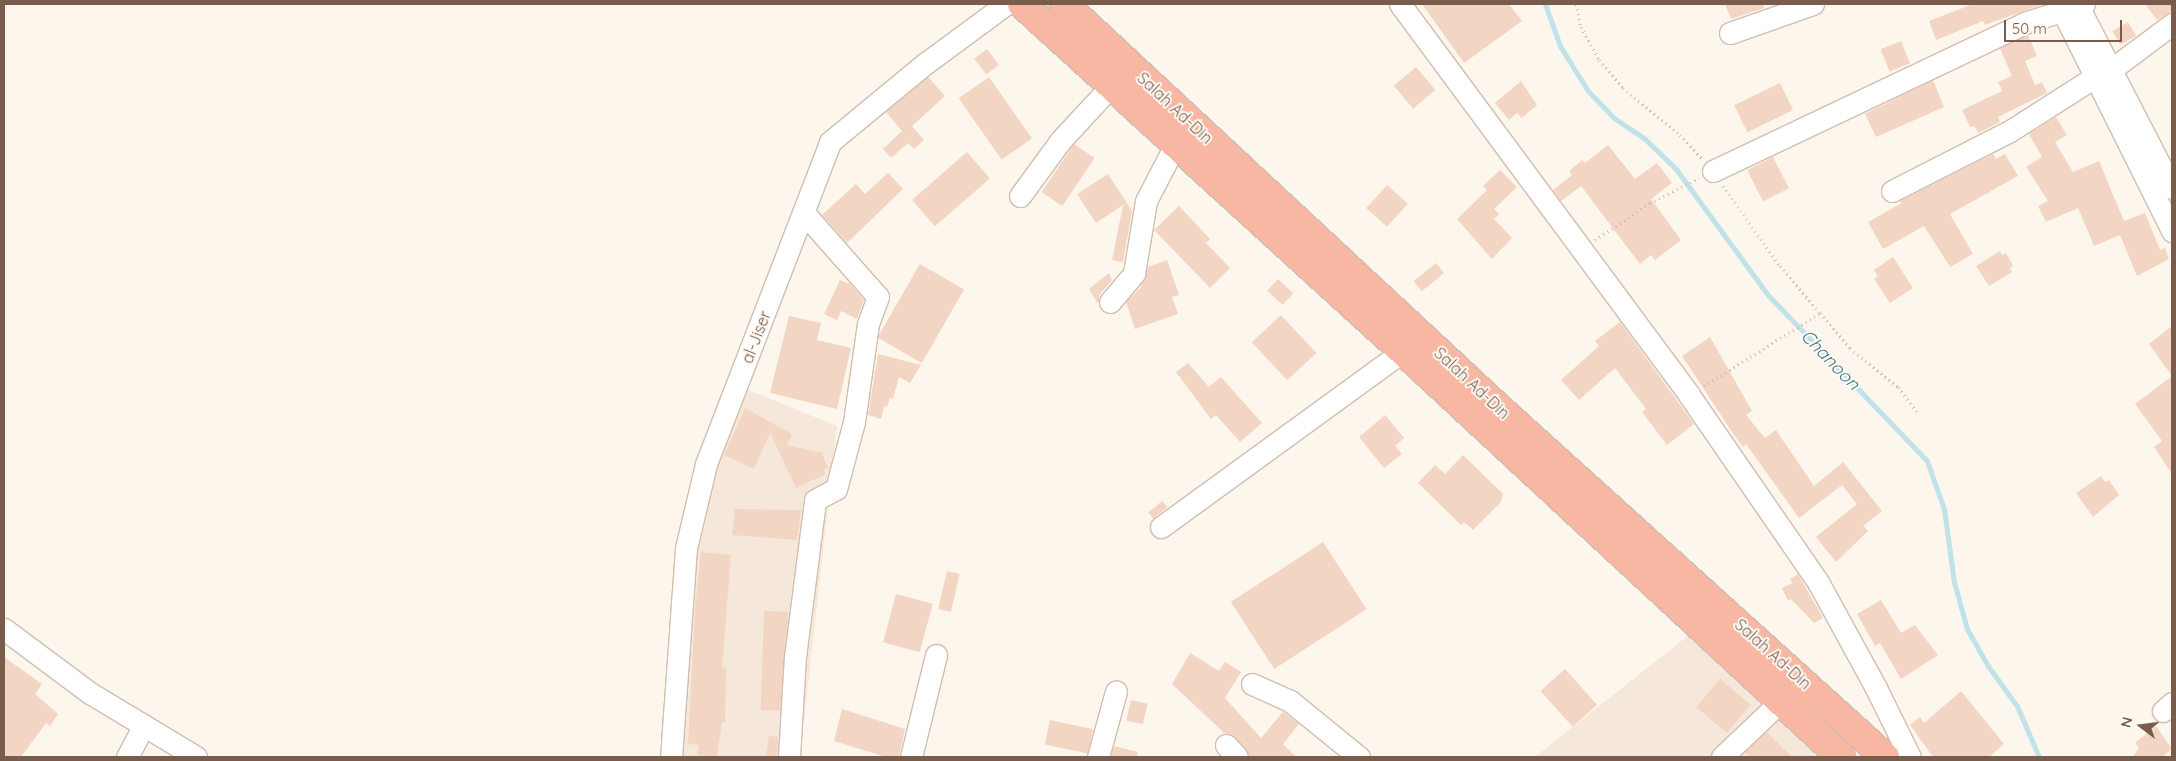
<!DOCTYPE html>
<html>
<head>
<meta charset="utf-8">
<style>
  body { margin:0 }
  #map { position:relative; width:2176px; height:761px; overflow:hidden; background:#fdf6ec; font-family:Quicksand,sans-serif }
  div>[style] { position:absolute }
  [style*='--x'] { left:calc(var(--x)*1px); top:calc(var(--y)*1px); width:calc(var(--w)*1px); rotate:calc(var(--a)*1deg) }
  .residential>* { inset:0; background:#f5e8da }
  .stream>* { height:5px; margin:-2.5px; padding:0 2.5px; transform-origin:2.5px; border-radius:2.5px; background:#bfe3e8 }
  .building>* { inset:0; background:#f3d5c3; transform-origin:0 0 }
  .path>* { height:3px; margin-top:-1.5px; transform-origin:0; background:repeating-linear-gradient(90deg,#d9b8a5 0 1px,transparent 0 5px) }
  .roads { filter:drop-shadow(1px 0 #d1beb0) drop-shadow(-1px 0 #d1beb0) drop-shadow(0 1px #d1beb0) drop-shadow(0 -1px #d1beb0) }
  .minor>* { height:21px; margin:-10.5px; padding:0 10.5px; transform-origin:10.5px; border-radius:10.5px; background:#fff }
  .highway>* { height:28px; margin:-14px; padding:0 14px; transform-origin:14px; border-radius:14px; background:#f7b7a3 }
  span { translate:-50% -50%; white-space:nowrap; text-align:center; line-height:1.15; -webkit-text-stroke:4px #fffaf3; paint-order:stroke }
  .street-label { font-size:16px; color:#7a5c4d }
  .water-label { font-size:18px; color:#437c86; font-style:italic }
  .frame { position:absolute; inset:0; border:5px solid #7a5c4d; pointer-events:none }
  .north { position:absolute; left:2116px; top:701px; width:50px; height:50px; -webkit-text-stroke:4px #fffaf3; paint-order:stroke; rotate:285deg; font-size:14px; font-weight:700; line-height:20px; text-align:center; color:#7a5c4d }
  .north::after { content:''; display:block; margin:auto; width:18px; height:22px; background:#7a5c4d; clip-path:polygon(50% 0,100% 100%,50% 72%,0 100%) }
  .scale { position:absolute; left:2004px; top:20px; width:118px; height:22px; box-sizing:border-box; border:2px solid #7a5c4d; border-top:0; padding-left:6px; font-size:15px; line-height:18px; white-space:nowrap; color:#7a5c4d; -webkit-text-stroke:4px #fffaf3; paint-order:stroke }
</style>
</head>
<body>
<div id="map">
  <div class="residential">
    <div style="clip-path:polygon(746px 389px,837px 426px,800px 757px,676px 757px,696px 550px,712px 467px)"></div>
    <div style="clip-path:polygon(1690px 634px,1823px 757px,1535px 757px)"></div>
  </div>
  <div class="stream">
    <div style="--x:1545;--y:4;--w:45;--a:70.3"></div>
    <div style="--x:1560;--y:46;--w:53;--a:58.1"></div>
    <div style="--x:1588;--y:91;--w:37;--a:46"></div>
    <div style="--x:1614;--y:118;--w:36;--a:34"></div>
    <div style="--x:1644;--y:138;--w:45;--a:44.1"></div>
    <div style="--x:1676;--y:169;--w:156;--a:53.9"></div>
    <div style="--x:1768;--y:295;--w:230;--a:46.2"></div>
    <div style="--x:1927;--y:461;--w:51;--a:70.5"></div>
    <div style="--x:1944;--y:509;--w:74;--a:82.2"></div>
    <div style="--x:1954;--y:582;--w:49;--a:74.5"></div>
    <div style="--x:1967;--y:629;--w:43;--a:60.4"></div>
    <div style="--x:1988;--y:666;--w:49;--a:54.1"></div>
    <div style="--x:2017;--y:706;--w:56;--a:66.7"></div>
  </div>
  <div class="building">
    <div style="clip-path:polygon(1422px 4px,1509px 4px,1522px 21px,1464px 63px)"></div>
    <div style="clip-path:polygon(1725px 4px,1763px 4px,1764px 8px,1731px 19px)"></div>
    <div style="clip-path:polygon(1973px 4px,2043px 4px,1985px 25px,1983px 21px,1936px 40px,1929px 21px)"></div>
    <div style="clip-path:polygon(2145px 4px,2172px 4px,2172px 11px,2157px 20px)"></div>
    <div style="left:2128px;top:22px;width:16px;height:18px;rotate:60deg"></div>
    <div style="clip-path:polygon(2028px 35px,2037px 56px,2025px 61px,2035px 85px,2042px 82px,2047px 93px,1998px 117px,2000px 122px,1978px 133px,1974px 126px,1970px 127px,1962px 110px,2002px 91px,1998px 82px,2012px 76px,2000px 48px)"></div>
    <div style="left:1901px;top:41px;width:24px;height:22px;rotate:68deg"></div>
    <div style="left:987px;top:49px;width:20px;height:16px;rotate:53deg"></div>
    <div style="left:1416px;top:67px;width:30px;height:29px;rotate:50deg"></div>
    <div style="clip-path:polygon(928px 77px,945px 96px,912px 126px,924px 140px,914px 149px,908px 143px,891px 158px,883px 149px,902px 131px,886px 112px)"></div>
    <div style="left:989px;top:77px;width:75px;height:37px;rotate:55deg"></div>
    <div style="clip-path:polygon(1933px 80px,1944px 107px,1876px 137px,1865px 114px)"></div>
    <div style="clip-path:polygon(1521px 81px,1537px 105px,1522px 118px,1517px 113px,1509px 120px,1495px 103px)"></div>
    <div style="left:1780px;top:83px;width:30px;height:51px;rotate:64deg"></div>
    <div style="clip-path:polygon(2056px 117px,2067px 135px,2055px 142px,2073px 172px,2099px 161px,2124px 221px,2145px 213px,2160px 250px,2165px 248px,2169px 259px,2137px 276px,2120px 235px,2094px 246px,2078px 208px,2046px 222px,2038px 206px,2048px 201px,2026px 167px,2042px 157px,2029px 134px)"></div>
    <div style="left:1074px;top:144px;width:25px;height:58px;rotate:34deg"></div>
    <div style="clip-path:polygon(1608px 145px,1635px 179px,1657px 163px,1672px 183px,1651px 199px,1681px 240px,1655px 260px,1651px 255px,1640px 264px,1581px 186px,1561px 201px,1553px 190px,1572px 175px,1569px 171px,1582px 160px,1585px 163px)"></div>
    <div style="left:967px;top:152px;width:35px;height:73px;rotate:49deg"></div>
    <div style="clip-path:polygon(1993px 154px,1996px 159px,2005px 154px,2018px 176px,1950px 214px,1973px 254px,1950px 267px,1924px 226px,1883px 249px,1868px 222px,1902px 203px,1900px 201px)"></div>
    <div style="left:1773px;top:157px;width:35px;height:29px;rotate:63deg"></div>
    <div style="clip-path:polygon(1500px 170px,1517px 187px,1494px 209px,1499px 214px,1494px 219px,1512px 238px,1492px 259px,1457px 219px,1487px 190px,1483px 186px)"></div>
    <div style="clip-path:polygon(888px 173px,903px 189px,847px 243px,822px 215px,856px 184px,865px 194px)"></div>
    <div style="clip-path:polygon(1108px 174px,1132px 211px,1123px 262px,1112px 260px,1123px 205px,1096px 223px,1077px 194px)"></div>
    <div style="left:1387px;top:185px;width:28px;height:31px;rotate:42deg"></div>
    <div style="clip-path:polygon(1179px 206px,1210px 239px,1206px 243px,1230px 268px,1210px 288px,1154px 230px)"></div>
    <div style="clip-path:polygon(2000px 251px,2002px 255px,2006px 253px,2013px 266px,2010px 268px,2012px 272px,1989px 286px,1976px 266px)"></div>
    <div style="clip-path:polygon(1893px 257px,1913px 288px,1890px 303px,1874px 279px,1878px 276px,1874px 270px)"></div>
    <div style="clip-path:polygon(1167px 260px,1179px 295px,1172px 297px,1178px 314px,1135px 329px,1126px 302px,1141px 287px,1148px 267px)"></div>
    <div style="left:1436px;top:263px;width:13px;height:29px;rotate:51deg"></div>
    <div style="left:920px;top:264px;width:51px;height:85px;rotate:30deg"></div>
    <div style="clip-path:polygon(1109px 273px,1112px 280px,1100px 294px,1098px 304px,1089px 289px)"></div>
    <div style="left:1278px;top:279px;width:21px;height:16px;rotate:43deg"></div>
    <div style="clip-path:polygon(840px 280px,850px 284px,864px 300px,857px 319px,841px 311px,837px 320px,824px 314px)"></div>
    <div style="left:1281px;top:315px;width:52px;height:40px;rotate:47deg"></div>
    <div style="clip-path:polygon(789px 316px,821px 323px,817px 340px,851px 348px,837px 409px,770px 393px)"></div>
    <div style="clip-path:polygon(1620px 322px,1694px 424px,1667px 445px,1642px 412px,1646px 409px,1615px 368px,1579px 400px,1561px 380px,1599px 346px,1595px 341px)"></div>
    <div style="clip-path:polygon(2172px 326px,2172px 376px,2149px 344px)"></div>
    <div style="clip-path:polygon(1710px 337px,1752px 411px,1746px 415px,1765px 438px,1776px 430px,1814px 486px,1843px 462px,1882px 511px,1863px 526px,1868px 531px,1836px 562px,1816px 537px,1857px 504px,1842px 485px,1799px 518px,1746px 444px,1743px 447px,1734px 435px,1682px 356px)"></div>
    <div style="clip-path:polygon(878px 354px,921px 365px,910px 383px,899px 377px,893px 399px,890px 398px,887px 407px,884px 406px,881px 419px,868px 415px)"></div>
    <div style="clip-path:polygon(1188px 363px,1209px 387px,1221px 377px,1262px 423px,1240px 442px,1216px 415px,1211px 419px,1176px 372px)"></div>
    <div style="clip-path:polygon(2172px 376px,2172px 474px,2154px 447px,2162px 441px,2135px 404px)"></div>
    <div style="clip-path:polygon(745px 408px,792px 434px,787px 445px,822px 453px,828px 468px,824px 470px,826px 474px,796px 488px,770px 433px,754px 469px,724px 455px)"></div>
    <div style="clip-path:polygon(1385px 415px,1404px 438px,1395px 446px,1402px 454px,1384px 468px,1359px 437px)"></div>
    <div style="clip-path:polygon(1463px 455px,1503px 494px,1501px 502px,1473px 530px,1464px 522px,1461px 525px,1418px 483px,1435px 465px,1445px 474px)"></div>
    <div style="clip-path:polygon(2101px 476px,2105px 482px,2109px 480px,2119px 495px,2093px 517px,2076px 493px)"></div>
    <div style="left:1162px;top:501px;width:8px;height:18px;rotate:50deg"></div>
    <div style="clip-path:polygon(735px 509px,801px 510px,797px 540px,732px 535px)"></div>
    <div style="left:1323px;top:542px;width:80px;height:110px;rotate:57deg"></div>
    <div style="clip-path:polygon(701px 552px,731px 555px,722px 667px,726px 668px,725px 723px,722px 722px,717px 757px,697px 755px,699px 745px,688px 744px,695px 609px)"></div>
    <div style="left:947px;top:571px;width:13px;height:39px;rotate:13deg"></div>
    <div style="clip-path:polygon(1798px 574px,1823px 618px,1814px 623px,1791px 599px,1788px 601px,1782px 588px,1792px 583px,1790px 579px)"></div>
    <div style="left:896px;top:594px;width:38px;height:50px;rotate:15deg"></div>
    <div style="clip-path:polygon(1881px 600px,1901px 633px,1915px 625px,1938px 655px,1901px 679px,1880px 643px,1875px 646px,1857px 614px)"></div>
    <div style="left:764px;top:611px;width:24px;height:99px;rotate:2deg"></div>
    <div style="clip-path:polygon(1190px 653px,1219px 671px,1225px 662px,1241px 672px,1225px 698px,1261px 738px,1283px 712px,1299px 724px,1283px 744px,1296px 757px,1249px 757px,1235px 737px,1224px 733px,1172px 684px)"></div>
    <div style="clip-path:polygon(4px 657px,42px 684px,35px 694px,58px 714px,50px 726px,46px 723px,21px 757px,4px 757px)"></div>
    <div style="left:1565px;top:669px;width:48px;height:33px;rotate:48deg"></div>
    <div style="left:1720px;top:679px;width:40px;height:37px;rotate:40deg"></div>
    <div style="clip-path:polygon(1961px 691px,2004px 744px,1989px 757px,1933px 757px,1910px 725px,1920px 717px,1924px 723px)"></div>
    <div style="left:1131px;top:700px;width:17px;height:21px;rotate:13deg"></div>
    <div style="clip-path:polygon(842px 709px,905px 729px,899px 757px,886px 757px,834px 741px)"></div>
    <div style="left:1050px;top:720px;width:44px;height:25px;rotate:12deg"></div>
    <div style="clip-path:polygon(2156px 726px,2172px 749px,2162px 757px,2133px 757px,2139px 748px,2135px 743px)"></div>
    <div style="clip-path:polygon(1767px 732px,1792px 757px,1750px 757px,1745px 752px)"></div>
    <div style="clip-path:polygon(769px 736px,778px 737px,777px 757px,766px 757px)"></div>
    <div style="clip-path:polygon(1114px 746px,1138px 752px,1137px 757px,1111px 757px)"></div>
  </div>
  <div class="path">
    <div style="--x:1576;--y:4;--w:24;--a:78"></div>
    <div style="--x:1581;--y:27;--w:38;--a:61"></div>
    <div style="--x:1599;--y:60;--w:37;--a:49"></div>
    <div style="--x:1623;--y:88;--w:74;--a:39.5"></div>
    <div style="--x:1680;--y:135;--w:33;--a:47"></div>
    <div style="--x:1723;--y:186;--w:98;--a:54.5"></div>
    <div style="--x:1780;--y:266;--w:62;--a:49.6"></div>
    <div style="--x:1820;--y:313;--w:46;--a:49.4"></div>
    <div style="--x:1850;--y:348;--w:62;--a:39.1"></div>
    <div style="--x:1898;--y:387;--w:34;--a:53"></div>
    <div style="--x:1595;--y:240;--w:66;--a:-33.9"></div>
    <div style="--x:1650;--y:203;--w:55;--a:-27"></div>
    <div style="--x:1704;--y:386;--w:137;--a:-32.2"></div>
  </div>
  <div class="roads">
    <div class="minor">
      <div style="--x:1400;--y:4;--w:486;--a:53.5"></div>
      <div style="--x:1689;--y:395;--w:227;--a:55.4"></div>
      <div style="--x:1818;--y:582;--w:121;--a:61.3"></div>
      <div style="--x:1876;--y:688;--w:77;--a:63.8"></div>
      <div style="--x:2059;--y:4;--w:254;--a:63.5"></div>
      <div style="--x:2077;--y:4;--w:207;--a:62.7"></div>
      <div style="--x:1730;--y:33;--w:88;--a:-19.3"></div>
      <div style="--x:1713;--y:171;--w:344;--a:-25.4"></div>
      <div style="--x:2024;--y:23;--w:63;--a:-17.6"></div>
      <div style="--x:1892;--y:191;--w:132;--a:-27"></div>
      <div style="--x:2010;--y:131;--w:95;--a:-32.5"></div>
      <div style="--x:2090;--y:80;--w:7;--a:0"></div>
      <div style="--x:2097;--y:80;--w:94;--a:-36.7"></div>
      <div style="--x:1020;--y:196;--w:69;--a:-53.8"></div>
      <div style="--x:1061;--y:140;--w:74;--a:-47.2"></div>
      <div style="--x:1110;--y:302;--w:38;--a:-50"></div>
      <div style="--x:1134;--y:273;--w:73;--a:-80.5"></div>
      <div style="--x:1146;--y:201;--w:63;--a:-62.6"></div>
      <div style="--x:1161;--y:527;--w:299;--a:-36"></div>
      <div style="--x:4;--y:629;--w:107;--a:36.7"></div>
      <div style="--x:90;--y:693;--w:124;--a:31.1"></div>
      <div style="--x:1252;--y:684;--w:42;--a:24.1"></div>
      <div style="--x:1290;--y:701;--w:89;--a:39.1"></div>
      <div style="--x:2163;--y:711;--w:12;--a:-42"></div>
      <div style="--x:1226;--y:745;--w:16;--a:47"></div>
      <div style="--x:127;--y:757;--w:36;--a:-62"></div>
      <div style="--x:671;--y:757;--w:210;--a:-85.9"></div>
      <div style="--x:686;--y:548;--w:86;--a:-76.6"></div>
      <div style="--x:706;--y:464;--w:345;--a:-68.9"></div>
      <div style="--x:830;--y:142;--w:124;--a:-39.5"></div>
      <div style="--x:926;--y:63;--w:99;--a:-36.4"></div>
      <div style="--x:789;--y:757;--w:100;--a:-86.6"></div>
      <div style="--x:795;--y:657;--w:158;--a:-82.7"></div>
      <div style="--x:815;--y:500;--w:24;--a:-28"></div>
      <div style="--x:836;--y:489;--w:69;--a:-75"></div>
      <div style="--x:854;--y:422;--w:99;--a:-81.9"></div>
      <div style="--x:868;--y:324;--w:29;--a:-70"></div>
      <div style="--x:878;--y:297;--w:112;--a:-131.4"></div>
      <div style="--x:911;--y:757;--w:105;--a:-76.2"></div>
      <div style="--x:1098;--y:757;--w:68;--a:-74.7"></div>
      <div style="--x:1722;--y:757;--w:80;--a:-43.5"></div>
    </div>
    <div class="highway">
      <div style="--x:1022;--y:4;--w:515;--a:42.33"></div>
      <div style="--x:1403;--y:351;--w:597;--a:42.83"></div>
      <div style="--x:1064;--y:4;--w:598;--a:42.9"></div>
      <div style="--x:1502;--y:411;--w:516;--a:42.09"></div>
    </div>
  </div>
  <div class="street-label">
    <span style="left:1175px;top:108px;rotate:43deg">Salah Ad-Din</span>
    <span style="left:756px;top:337px;rotate:-69deg">al-Jiser</span>
    <span style="left:1472px;top:383px;rotate:43deg">Salah Ad-Din</span>
    <span style="left:1773px;top:654px;rotate:42deg">Salah Ad-Din</span>
  </div>
  <div class="water-label">
    <span style="left:1830px;top:360px;rotate:46deg">Chanoon</span>
  </div>
  <div class="frame"></div>
  <div class="north">N</div>
  <div class="scale">50 m</div>
</div>
</body>
</html>
